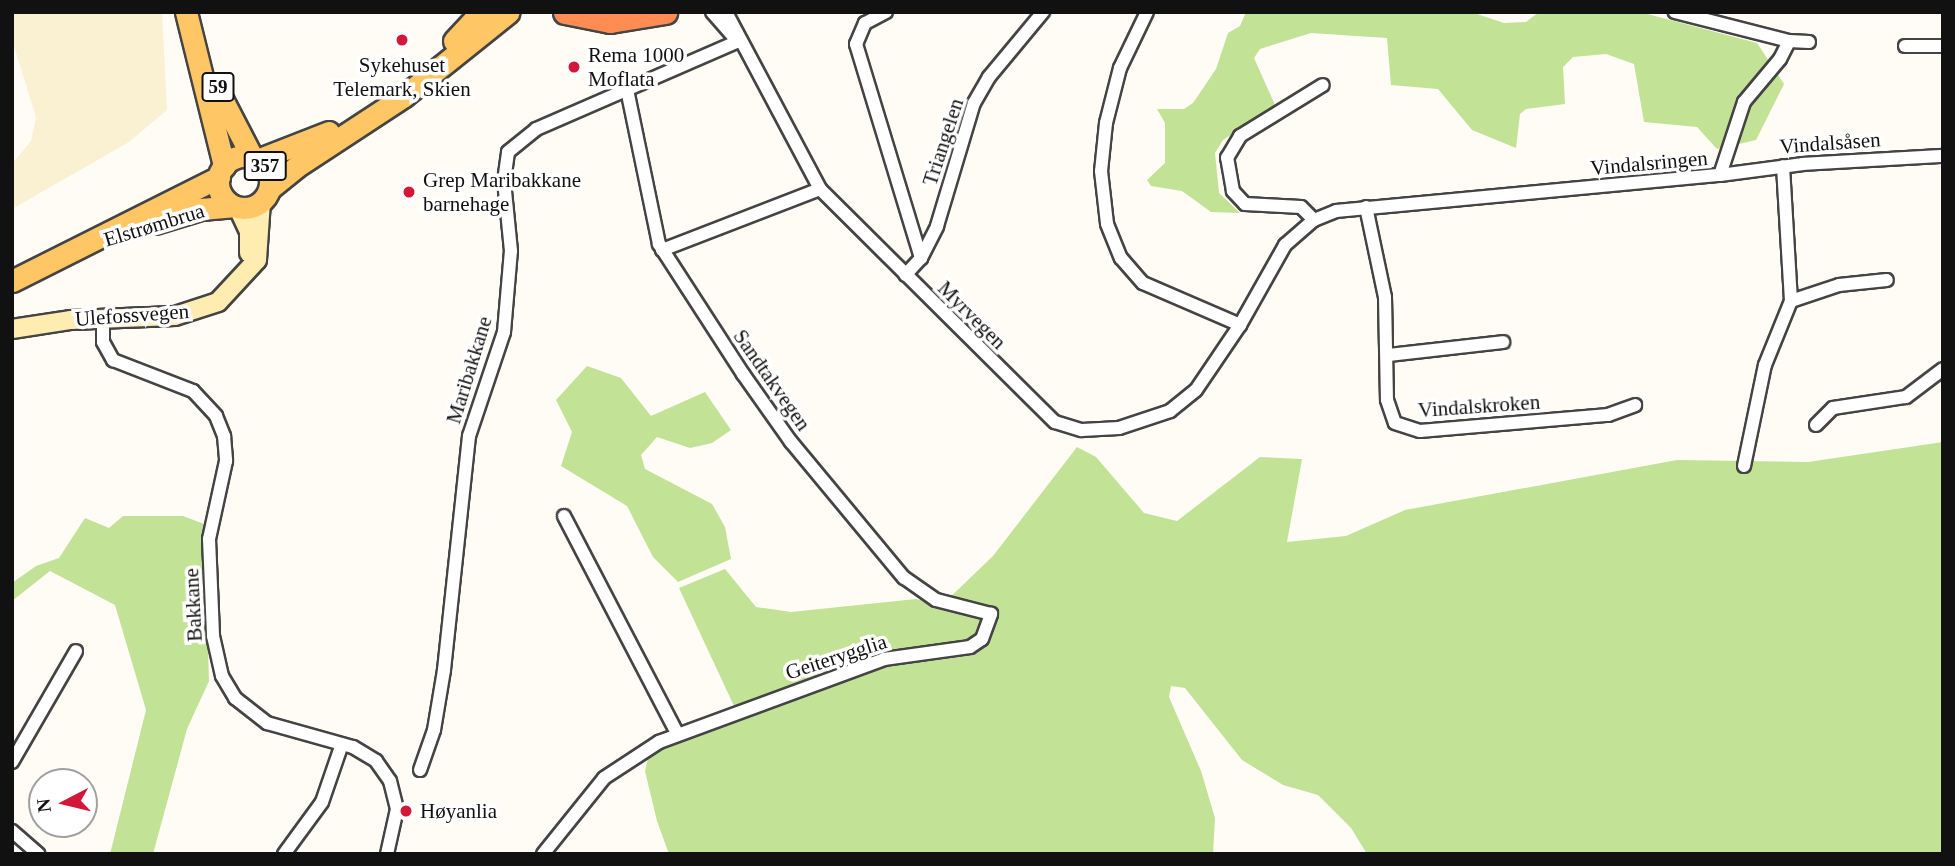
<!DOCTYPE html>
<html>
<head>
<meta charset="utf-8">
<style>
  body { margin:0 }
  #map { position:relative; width:1955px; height:866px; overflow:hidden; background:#fffcf5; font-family:"Times New Roman",serif }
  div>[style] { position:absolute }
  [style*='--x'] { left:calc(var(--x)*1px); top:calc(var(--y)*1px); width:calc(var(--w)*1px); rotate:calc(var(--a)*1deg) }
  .farmland>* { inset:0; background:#f9f1d1 }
  .forest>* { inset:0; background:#c2e296 }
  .roads { filter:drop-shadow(2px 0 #444) drop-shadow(-2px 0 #444) drop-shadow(0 2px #444) drop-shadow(0 -2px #444) }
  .street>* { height:12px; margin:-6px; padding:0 6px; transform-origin:6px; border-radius:6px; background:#fff }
  .secondary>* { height:18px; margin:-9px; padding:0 9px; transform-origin:9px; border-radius:9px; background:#ffecb0 }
  .primary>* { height:21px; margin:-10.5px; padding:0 10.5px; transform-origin:10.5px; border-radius:10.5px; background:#ffc665 }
  .primary>.ring { margin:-10.5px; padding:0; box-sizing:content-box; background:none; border:21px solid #ffc665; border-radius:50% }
  .highway>* { height:23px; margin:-11.5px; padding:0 11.5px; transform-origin:11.5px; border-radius:11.5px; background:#ff8c53 }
  .dots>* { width:19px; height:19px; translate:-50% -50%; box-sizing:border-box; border:4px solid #fff; border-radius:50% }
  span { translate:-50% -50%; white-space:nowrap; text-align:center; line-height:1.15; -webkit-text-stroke:7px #fff; paint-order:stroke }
  .shield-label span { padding:2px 5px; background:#fff; border:2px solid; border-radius:5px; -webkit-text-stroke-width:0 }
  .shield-label { font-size:19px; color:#111; font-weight:700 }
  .poi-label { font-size:21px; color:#111 }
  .left { translate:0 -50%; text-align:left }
  .street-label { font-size:21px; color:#111 }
  .frame { position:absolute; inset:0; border:14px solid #111; pointer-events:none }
  .north { position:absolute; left:28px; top:768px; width:70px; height:70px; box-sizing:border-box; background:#fff; border:2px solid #a0a0a0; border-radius:50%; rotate:263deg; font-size:19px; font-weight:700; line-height:28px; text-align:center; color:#111 }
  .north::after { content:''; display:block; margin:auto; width:24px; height:32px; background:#d21838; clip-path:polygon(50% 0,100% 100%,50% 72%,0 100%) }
</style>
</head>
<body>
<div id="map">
  <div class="farmland">
    <div style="clip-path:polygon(12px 12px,162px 12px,167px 110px,129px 142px,12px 209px,12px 164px,31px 141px,36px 117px,12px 40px)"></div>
  </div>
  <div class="forest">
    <div style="clip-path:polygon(1246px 12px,1471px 12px,1504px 23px,1526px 22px,1539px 12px,1640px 12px,1757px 43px,1784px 84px,1756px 140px,1717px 149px,1697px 127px,1644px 122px,1634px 64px,1606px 54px,1573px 57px,1563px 67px,1565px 104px,1526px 109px,1520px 114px,1516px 148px,1472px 130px,1438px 89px,1391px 85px,1387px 38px,1311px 33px,1260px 49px,1254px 58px,1275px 105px,1223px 140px,1215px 153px,1219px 193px,1240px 213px,1211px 212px,1182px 191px,1151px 186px,1147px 180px,1165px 163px,1165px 123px,1157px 109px,1184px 109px,1193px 103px,1216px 69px,1228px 33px,1240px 26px)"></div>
    <div style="clip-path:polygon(587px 366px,621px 378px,651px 416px,705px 392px,731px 430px,712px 443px,690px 448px,657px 437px,641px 455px,645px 469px,712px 504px,725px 527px,731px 559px,678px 582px,653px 557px,627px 506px,561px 466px,572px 432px,556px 400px)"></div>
    <div style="clip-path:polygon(1943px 442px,1943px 854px,1367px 854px,1351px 828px,1318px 795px,1283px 785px,1242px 760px,1185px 688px,1171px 686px,1169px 697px,1201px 771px,1215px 818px,1213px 854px,669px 854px,657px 821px,645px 771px,648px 759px,658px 750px,724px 726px,734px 706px,679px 588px,725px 569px,756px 607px,791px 612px,916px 599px,942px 605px,993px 556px,1077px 447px,1096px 457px,1144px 513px,1177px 521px,1260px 457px,1302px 459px,1287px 542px,1346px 536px,1405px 510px,1677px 460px,1808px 462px)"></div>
    <div style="clip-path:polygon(123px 516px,183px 516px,204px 524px,209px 681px,187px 729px,153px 854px,110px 854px,146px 710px,115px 605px,50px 571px,12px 601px,12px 583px,36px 566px,59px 558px,85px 518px,109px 528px)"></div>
  </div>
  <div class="roads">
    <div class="street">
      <div style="--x:712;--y:12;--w:32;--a:49"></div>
      <div style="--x:726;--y:12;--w:200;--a:62"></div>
      <div style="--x:820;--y:189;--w:331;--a:44.8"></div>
      <div style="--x:1055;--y:422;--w:28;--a:17"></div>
      <div style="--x:1082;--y:430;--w:37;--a:-3"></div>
      <div style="--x:1119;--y:428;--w:54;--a:-18.4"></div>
      <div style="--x:1170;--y:411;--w:33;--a:-39"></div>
      <div style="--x:1196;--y:390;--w:78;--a:-55.9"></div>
      <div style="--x:886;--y:12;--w:24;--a:152"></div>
      <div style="--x:865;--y:23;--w:23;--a:113"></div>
      <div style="--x:856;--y:44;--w:224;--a:73.1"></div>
      <div style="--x:921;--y:258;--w:23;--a:133"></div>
      <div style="--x:1147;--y:12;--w:62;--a:115.7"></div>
      <div style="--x:1120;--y:68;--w:57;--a:104.3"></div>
      <div style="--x:1106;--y:123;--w:48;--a:95.9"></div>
      <div style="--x:1101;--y:171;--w:53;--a:83.5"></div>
      <div style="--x:1107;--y:224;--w:37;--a:68"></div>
      <div style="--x:1121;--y:258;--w:33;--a:49"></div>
      <div style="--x:1143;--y:283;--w:106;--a:23.4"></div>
      <div style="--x:1240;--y:325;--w:92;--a:-60.6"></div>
      <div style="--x:1285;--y:245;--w:38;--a:-41"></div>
      <div style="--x:1314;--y:220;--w:24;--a:-22"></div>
      <div style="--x:1336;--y:211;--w:386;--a:-5.4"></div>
      <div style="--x:1720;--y:175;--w:77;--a:-71.8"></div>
      <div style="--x:1744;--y:102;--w:56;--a:-50.1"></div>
      <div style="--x:1780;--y:59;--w:20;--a:-63"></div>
      <div style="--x:1789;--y:41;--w:118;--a:-165.7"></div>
      <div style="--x:1789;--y:41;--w:20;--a:3"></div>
      <div style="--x:1905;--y:46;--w:38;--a:0"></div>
      <div style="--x:1720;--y:175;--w:84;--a:-7.5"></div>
      <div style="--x:1803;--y:164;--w:140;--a:-3.3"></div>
      <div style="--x:1366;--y:207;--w:92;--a:78.1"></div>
      <div style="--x:1385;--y:297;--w:103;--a:88.9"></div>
      <div style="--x:1387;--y:400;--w:24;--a:71"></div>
      <div style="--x:1395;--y:423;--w:26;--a:18"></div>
      <div style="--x:1420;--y:431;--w:189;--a:-4.9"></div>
      <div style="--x:1608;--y:415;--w:29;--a:-20"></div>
      <div style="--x:1314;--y:220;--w:18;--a:-135"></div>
      <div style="--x:1301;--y:207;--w:56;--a:-176.9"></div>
      <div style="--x:1245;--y:204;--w:18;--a:-133"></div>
      <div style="--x:1233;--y:191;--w:34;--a:-100"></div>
      <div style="--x:1227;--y:158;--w:26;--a:-59"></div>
      <div style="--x:1240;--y:136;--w:97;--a:-31.6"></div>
      <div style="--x:662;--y:250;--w:169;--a:-21.1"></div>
      <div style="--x:921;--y:258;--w:36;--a:-63"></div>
      <div style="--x:937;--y:226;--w:128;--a:-73.3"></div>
      <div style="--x:974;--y:103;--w:30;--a:-60"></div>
      <div style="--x:989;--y:77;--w:85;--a:-50.3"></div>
      <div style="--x:1791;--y:301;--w:51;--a:-18.4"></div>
      <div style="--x:1839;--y:285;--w:48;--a:-5.9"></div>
      <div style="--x:103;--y:319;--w:23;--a:90"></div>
      <div style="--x:103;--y:342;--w:21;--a:61"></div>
      <div style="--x:113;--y:360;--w:86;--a:21.2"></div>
      <div style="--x:193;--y:391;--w:34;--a:47"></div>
      <div style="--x:216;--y:416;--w:22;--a:68"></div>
      <div style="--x:224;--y:436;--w:25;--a:85"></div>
      <div style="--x:226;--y:461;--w:80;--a:102.3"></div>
      <div style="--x:209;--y:539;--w:97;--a:87.6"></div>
      <div style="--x:213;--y:636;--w:41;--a:77.3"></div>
      <div style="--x:222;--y:676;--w:26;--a:59"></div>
      <div style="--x:235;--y:698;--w:41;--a:38"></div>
      <div style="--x:267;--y:723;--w:89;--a:15.6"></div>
      <div style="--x:353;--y:747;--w:27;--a:31"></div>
      <div style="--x:376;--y:761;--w:24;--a:55"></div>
      <div style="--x:390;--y:781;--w:29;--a:76"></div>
      <div style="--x:397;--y:809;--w:46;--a:102.5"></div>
      <div style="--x:1388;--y:355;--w:116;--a:-6.4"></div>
      <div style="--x:1816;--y:425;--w:24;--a:-45"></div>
      <div style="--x:1833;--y:408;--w:74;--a:-8.6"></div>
      <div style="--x:1906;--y:397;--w:46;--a:-37.1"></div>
      <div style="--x:1744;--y:466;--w:103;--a:-78.3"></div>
      <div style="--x:1765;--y:365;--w:69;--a:-67.9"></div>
      <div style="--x:1791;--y:301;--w:135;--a:-93.4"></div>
      <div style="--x:564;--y:516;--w:245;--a:62.5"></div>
      <div style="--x:12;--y:762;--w:128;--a:-60"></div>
      <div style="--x:420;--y:770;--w:42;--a:-70.7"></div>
      <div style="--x:434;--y:730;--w:61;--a:-80.5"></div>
      <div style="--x:444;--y:670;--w:235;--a:-83.9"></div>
      <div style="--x:469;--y:436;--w:110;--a:-71.4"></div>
      <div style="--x:504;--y:332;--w:81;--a:-85.1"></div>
      <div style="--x:511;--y:251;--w:70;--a:-95.7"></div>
      <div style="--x:504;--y:181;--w:29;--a:-82"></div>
      <div style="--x:508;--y:152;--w:36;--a:-39"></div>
      <div style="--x:536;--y:129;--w:220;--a:-23.5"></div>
      <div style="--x:12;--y:831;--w:35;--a:41"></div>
      <div style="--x:284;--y:854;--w:64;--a:-53.8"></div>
      <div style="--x:322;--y:802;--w:61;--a:-71"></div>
      <div style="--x:543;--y:854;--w:97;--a:-51.2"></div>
      <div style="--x:604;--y:778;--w:66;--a:-33.2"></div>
      <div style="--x:659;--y:742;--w:240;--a:-20.2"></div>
      <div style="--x:884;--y:659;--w:87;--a:-7.9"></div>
      <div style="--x:970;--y:647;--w:14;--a:-34"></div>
      <div style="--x:982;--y:639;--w:27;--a:-70"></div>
      <div style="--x:991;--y:614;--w:57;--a:-165.7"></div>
      <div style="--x:936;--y:600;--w:39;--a:-145"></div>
      <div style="--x:904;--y:578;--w:177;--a:-129.7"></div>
      <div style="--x:791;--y:442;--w:83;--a:-125.2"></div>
      <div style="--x:743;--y:374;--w:155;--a:-122.9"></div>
      <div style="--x:659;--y:244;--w:157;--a:-101.7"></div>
    </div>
    <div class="secondary">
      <div style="--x:238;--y:208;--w:26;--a:65"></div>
      <div style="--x:249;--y:232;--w:21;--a:90"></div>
      <div style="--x:12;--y:329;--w:60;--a:-8.7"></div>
      <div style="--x:71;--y:320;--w:104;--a:-2.2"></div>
      <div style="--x:175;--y:316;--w:45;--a:-18"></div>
      <div style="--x:218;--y:302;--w:57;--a:-47.1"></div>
      <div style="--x:257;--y:260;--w:58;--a:-86.1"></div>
    </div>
    <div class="primary">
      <div style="--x:186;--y:12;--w:159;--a:76.1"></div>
      <div style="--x:454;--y:41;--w:40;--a:-47"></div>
      <div style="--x:221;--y:97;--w:68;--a:62.7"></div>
      <div class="ring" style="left:218px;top:156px;width:31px;height:31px"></div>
      <div style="--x:257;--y:160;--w:77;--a:-21.3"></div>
      <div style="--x:269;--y:189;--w:35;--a:-39"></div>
      <div style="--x:296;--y:167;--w:129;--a:-33.3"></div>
      <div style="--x:404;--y:96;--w:134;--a:-38.7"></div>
      <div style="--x:155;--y:223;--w:48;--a:-16.9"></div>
      <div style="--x:201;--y:209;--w:32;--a:-5"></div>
      <div style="--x:12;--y:281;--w:232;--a:-26.7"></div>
    </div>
    <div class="highway">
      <div style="--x:565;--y:12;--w:46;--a:11.3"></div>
      <div style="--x:610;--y:21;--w:56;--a:-9.3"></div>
    </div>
  </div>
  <div class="dots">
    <div style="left:402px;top:40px;background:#d21838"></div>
    <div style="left:574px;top:67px;background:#d21838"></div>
    <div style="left:409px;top:192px;background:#d21838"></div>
    <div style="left:406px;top:811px;background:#d21838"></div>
  </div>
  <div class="shield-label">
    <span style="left:218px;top:87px">59</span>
    <span style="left:265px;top:166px">357</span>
  </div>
  <div class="poi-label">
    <span class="left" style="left:588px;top:67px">Rema 1000<br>Moflata</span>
    <span style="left:402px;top:77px">Sykehuset<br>Telemark, Skien</span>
    <span class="left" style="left:423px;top:192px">Grep Maribakkane<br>barnehage</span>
    <span class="left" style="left:420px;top:811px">Høyanlia</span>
  </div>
  <div class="street-label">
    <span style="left:943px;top:142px;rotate:-72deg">Triangelen</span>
    <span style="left:1830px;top:143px;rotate:-4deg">Vindalsåsen</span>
    <span style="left:1649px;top:163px;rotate:-5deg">Vindalsringen</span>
    <span style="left:154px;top:225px;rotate:-17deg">Elstrømbrua</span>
    <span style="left:132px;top:315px;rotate:-4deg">Ulefossvegen</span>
    <span style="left:972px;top:315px;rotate:45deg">Myrvegen</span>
    <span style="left:469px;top:370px;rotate:-73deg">Maribakkane</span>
    <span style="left:772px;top:380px;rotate:55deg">Sandtakvegen</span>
    <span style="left:1479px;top:406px;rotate:-4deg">Vindalskroken</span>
    <span style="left:193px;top:605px;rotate:-93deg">Bakkane</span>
    <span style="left:836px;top:657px;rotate:-18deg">Geiterygglia</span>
  </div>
  <div class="frame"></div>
  <div class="north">N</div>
</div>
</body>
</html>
